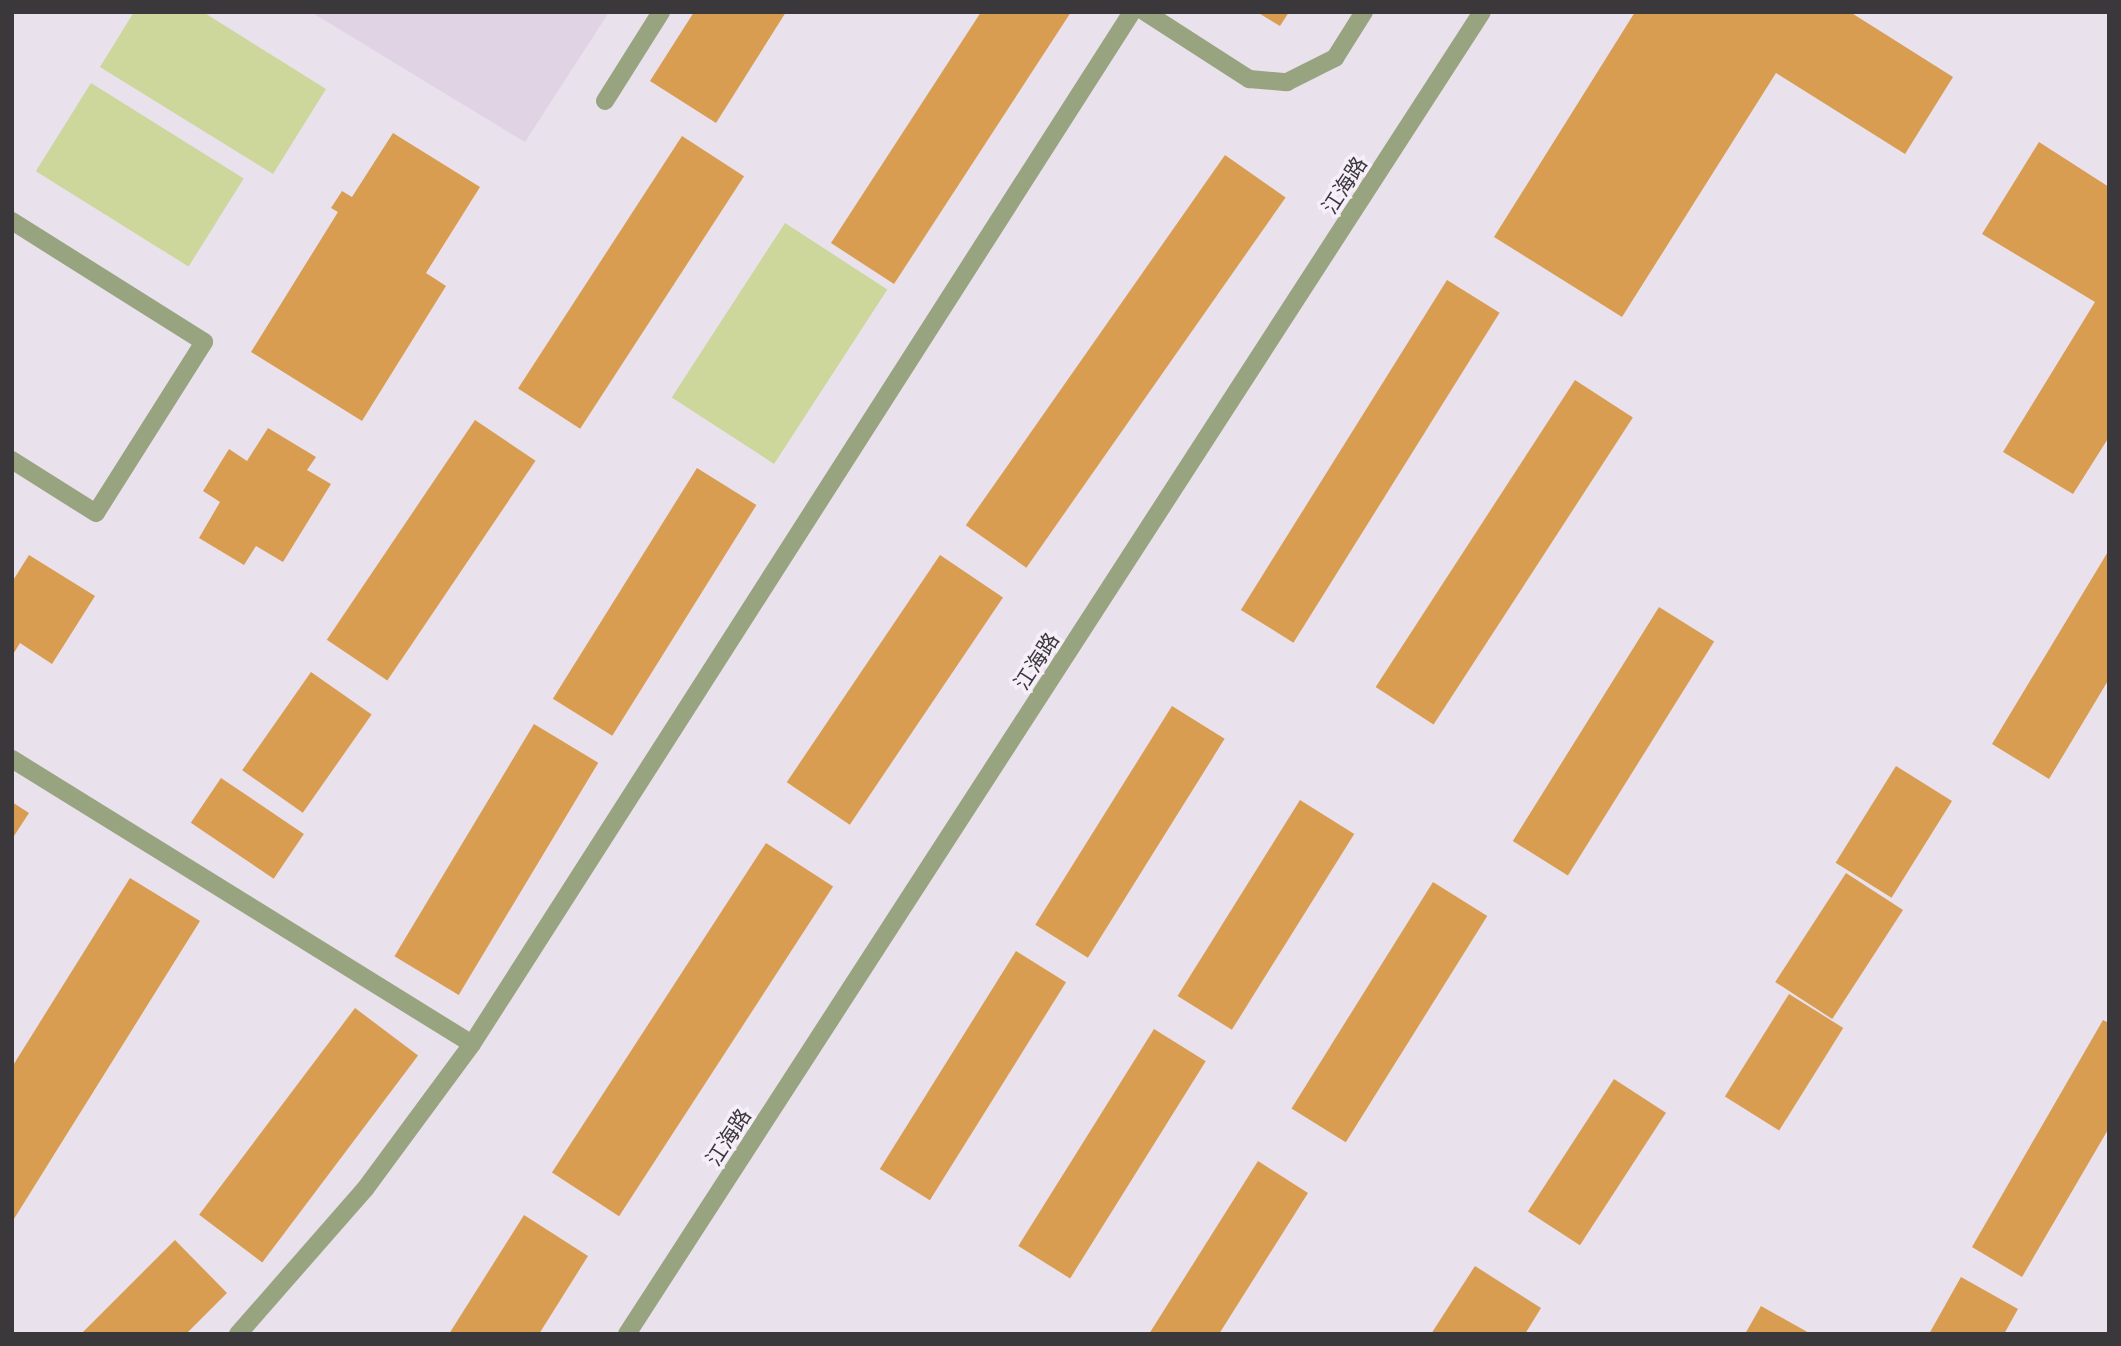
<!DOCTYPE html>
<html>
<head>
<meta charset="utf-8">
<style>
  body { margin:0 }
  #map { position:relative; width:2121px; height:1346px; overflow:hidden; background:#e9e1ec; font-family:"IBM Plex Serif","Noto Sans SC",serif }
  div>[style] { position:absolute }
  [style*='--x'] { left:calc(var(--x)*1px); top:calc(var(--y)*1px); width:calc(var(--w)*1px); rotate:calc(var(--a)*1deg) }
  .built>* { inset:0; background:#dfd3e4 }
  .green>* { inset:0; background:#cdd79b; transform-origin:0 0 }
  .building>* { inset:0; background:#d99d51; transform-origin:0 0 }
  .service>* { height:18px; margin:-9px; padding:0 9px; transform-origin:9px; border-radius:9px; background:#98a37f }
  .minor>* { height:18px; margin:-9px; padding:0 9px; transform-origin:9px; border-radius:9px; background:#98a37f }
  .tertiary>* { height:18px; margin:-9px; padding:0 9px; transform-origin:9px; border-radius:9px; background:#98a37f }
  span { translate:-50% -50%; white-space:nowrap; text-align:center; line-height:1.15; -webkit-text-stroke:7px #f6eef9; paint-order:stroke }
  .street-label { font-size:21px; color:#3b383c }
  .frame { position:absolute; inset:0; border:14px solid #3b383c; pointer-events:none }
</style>
</head>
<body>
<div id="map">
  <div class="built">
    <div style="clip-path:polygon(311px 12px,609px 12px,525px 142px)"></div>
  </div>
  <div class="green">
    <div style="clip-path:polygon(134px 12px,203px 12px,326px 89px,273px 174px,100px 67px)"></div>
    <div style="left:91px;top:83px;width:180px;height:104px;rotate:32deg"></div>
    <div style="left:785px;top:223px;width:122px;height:208px;rotate:33deg"></div>
  </div>
  <div class="building">
    <div style="clip-path:polygon(694px 12px,786px 12px,716px 123px,650px 81px)"></div>
    <div style="clip-path:polygon(981px 12px,1071px 12px,894px 284px,831px 243px)"></div>
    <div style="clip-path:polygon(1257px 12px,1289px 12px,1280px 26px)"></div>
    <div style="clip-path:polygon(1635px 12px,1850px 12px,1953px 77px,1905px 154px,1776px 73px,1622px 317px,1494px 237px)"></div>
    <div style="clip-path:polygon(393px 133px,480px 187px,426px 273px,446px 286px,362px 421px,251px 352px,338px 212px,331px 208px,342px 191px,352px 197px)"></div>
    <div style="left:682px;top:136px;width:74px;height:301px;rotate:33deg"></div>
    <div style="clip-path:polygon(2039px 142px,2109px 187px,2109px 437px,2073px 494px,2003px 452px,2095px 302px,1982px 234px)"></div>
    <div style="left:1225px;top:155px;width:74px;height:452px;rotate:35deg"></div>
    <div style="left:1447px;top:280px;width:62px;height:389px;rotate:32deg"></div>
    <div style="left:1575px;top:380px;width:69px;height:366px;rotate:33deg"></div>
    <div style="left:475px;top:420px;width:73px;height:265px;rotate:34deg"></div>
    <div style="clip-path:polygon(268px 428px,316px 457px,307px 470px,331px 484px,283px 562px,256px 546px,244px 565px,199px 538px,220px 502px,203px 491px,229px 449px,247px 461px)"></div>
    <div style="left:697px;top:468px;width:70px;height:272px;rotate:32deg"></div>
    <div style="clip-path:polygon(2109px 550px,2109px 679px,2049px 779px,1992px 744px)"></div>
    <div style="clip-path:polygon(29px 555px,95px 596px,52px 664px,20px 643px,12px 656px,12px 582px)"></div>
    <div style="left:940px;top:555px;width:76px;height:274px;rotate:34deg"></div>
    <div style="left:1659px;top:607px;width:65px;height:276px;rotate:32deg"></div>
    <div style="left:311px;top:672px;width:74px;height:120px;rotate:35deg"></div>
    <div style="left:1172px;top:706px;width:62px;height:258px;rotate:32deg"></div>
    <div style="left:534px;top:724px;width:75px;height:271px;rotate:31deg"></div>
    <div style="left:1896px;top:766px;width:66px;height:114px;rotate:32deg"></div>
    <div style="left:221px;top:778px;width:100px;height:54px;rotate:34deg"></div>
    <div style="left:1300px;top:800px;width:64px;height:231px;rotate:32deg"></div>
    <div style="clip-path:polygon(12px 802px,29px 813px,12px 839px)"></div>
    <div style="left:766px;top:843px;width:80px;height:393px;rotate:33deg"></div>
    <div style="left:1846px;top:873px;width:68px;height:130px;rotate:33deg"></div>
    <div style="clip-path:polygon(130px 878px,200px 921px,12px 1222px,12px 1067px)"></div>
    <div style="left:1433px;top:882px;width:64px;height:267px;rotate:32deg"></div>
    <div style="left:1016px;top:951px;width:59px;height:257px;rotate:32deg"></div>
    <div style="left:1789px;top:994px;width:64px;height:121px;rotate:32deg"></div>
    <div style="left:355px;top:1008px;width:79px;height:259px;rotate:37deg"></div>
    <div style="clip-path:polygon(2103px 1020px,2109px 1023px,2109px 1128px,2022px 1277px,1972px 1247px)"></div>
    <div style="left:1154px;top:1029px;width:61px;height:256px;rotate:32deg"></div>
    <div style="left:1614px;top:1079px;width:62px;height:158px;rotate:33deg"></div>
    <div style="clip-path:polygon(1258px 1161px,1308px 1193px,1219px 1334px,1149px 1334px)"></div>
    <div style="clip-path:polygon(524px 1215px,588px 1256px,539px 1334px,449px 1334px)"></div>
    <div style="clip-path:polygon(175px 1240px,227px 1293px,186px 1334px,81px 1334px)"></div>
    <div style="clip-path:polygon(1475px 1266px,1541px 1308px,1525px 1334px,1431px 1334px)"></div>
    <div style="clip-path:polygon(1961px 1277px,2018px 1309px,2004px 1334px,1929px 1334px)"></div>
    <div style="clip-path:polygon(1761px 1306px,1811px 1334px,1745px 1334px)"></div>
  </div>
  <div class="service">
    <div style="--x:12;--y:221;--w:227;--a:32.2"></div>
    <div style="--x:204;--y:342;--w:202;--a:122.3"></div>
    <div style="--x:96;--y:513;--w:99;--a:-147.8"></div>
  </div>
  <div class="minor">
    <div style="--x:1145;--y:12;--w:124;--a:32.8"></div>
    <div style="--x:1249;--y:79;--w:38;--a:5"></div>
    <div style="--x:1287;--y:82;--w:54;--a:-26.6"></div>
    <div style="--x:1335;--y:58;--w:54;--a:-57.8"></div>
    <div style="--x:605;--y:101;--w:105;--a:-57.8"></div>
    <div style="--x:12;--y:759;--w:541;--a:31.78"></div>
    <div style="--x:472;--y:1044;--w:180;--a:126.4"></div>
    <div style="--x:365;--y:1189;--w:193;--a:131.2"></div>
    <div style="--x:472;--y:1044;--w:1225;--a:-57.4"></div>
  </div>
  <div class="tertiary">
    <div style="--x:627;--y:1334;--w:1574;--a:-57.11"></div>
  </div>
  <div class="street-label">
    <span style="left:1344px;top:185px;rotate:-57deg">江海路</span>
    <span style="left:1036px;top:661px;rotate:-57deg">江海路</span>
    <span style="left:728px;top:1137px;rotate:-57deg">江海路</span>
  </div>
  <div class="frame"></div>
</div>
</body>
</html>
